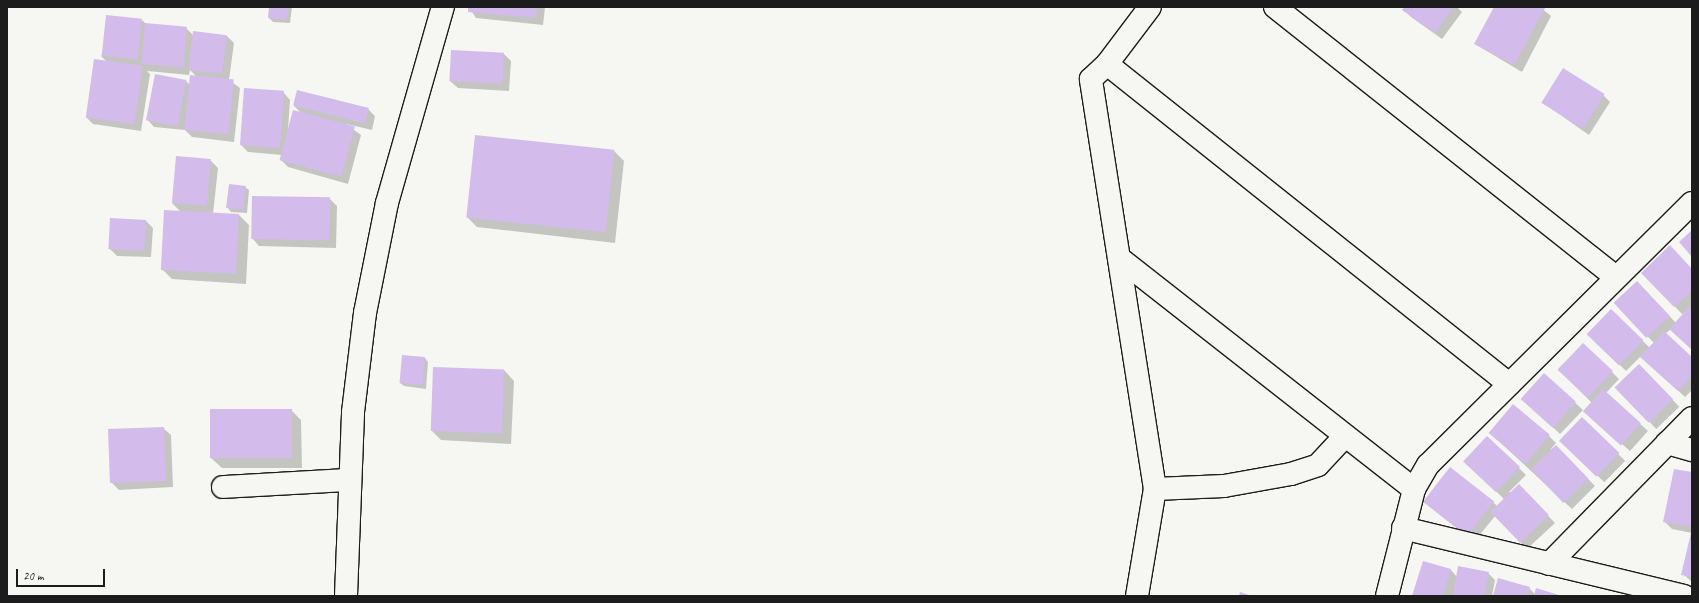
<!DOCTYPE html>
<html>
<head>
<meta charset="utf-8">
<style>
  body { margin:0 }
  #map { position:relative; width:1699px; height:603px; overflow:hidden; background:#f6f6f2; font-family:Caveat,sans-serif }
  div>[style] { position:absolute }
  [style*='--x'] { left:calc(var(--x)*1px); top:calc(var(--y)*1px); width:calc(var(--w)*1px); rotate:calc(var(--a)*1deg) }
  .shadow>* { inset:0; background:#0003; transform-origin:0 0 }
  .building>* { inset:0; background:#d3bceb; transform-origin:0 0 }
  .roads { filter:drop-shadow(1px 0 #1c1c1c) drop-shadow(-1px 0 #1c1c1c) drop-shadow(0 1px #1c1c1c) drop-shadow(0 -1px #1c1c1c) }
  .street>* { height:22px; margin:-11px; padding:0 11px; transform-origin:11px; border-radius:11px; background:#f6f6f2 }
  span { translate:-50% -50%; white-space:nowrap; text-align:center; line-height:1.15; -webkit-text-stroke:3px #f6f6f2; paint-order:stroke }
  .frame { position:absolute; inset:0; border:8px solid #1c1c1c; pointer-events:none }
  .scale { position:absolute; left:16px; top:569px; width:89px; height:18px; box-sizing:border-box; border:2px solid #1c1c1c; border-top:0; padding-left:5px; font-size:12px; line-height:14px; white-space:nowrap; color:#1c1c1c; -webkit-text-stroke:3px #f6f6f2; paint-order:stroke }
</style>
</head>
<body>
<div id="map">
  <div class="shadow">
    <div style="clip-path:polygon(270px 7px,292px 7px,290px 23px,273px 22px,269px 18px)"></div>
    <div style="clip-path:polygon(469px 7px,545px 7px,543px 25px,476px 18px)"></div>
    <div style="clip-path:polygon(1406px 7px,1457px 7px,1462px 12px,1442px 39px,1411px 17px,1404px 10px)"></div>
    <div style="clip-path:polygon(1495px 7px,1540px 7px,1551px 16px,1522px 72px,1475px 44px)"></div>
    <div style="clip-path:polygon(142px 20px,146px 24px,186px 28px,193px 35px,227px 36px,234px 43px,229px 80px,240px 88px,234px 142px,192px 137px,185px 130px,154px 127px,147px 119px,186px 81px,190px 85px,196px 76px,190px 70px,189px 75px,147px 71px,150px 74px,141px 131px,93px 124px,86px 117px,107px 62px,101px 56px)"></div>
    <div style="clip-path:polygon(452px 51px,504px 54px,511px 61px,509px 91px,458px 88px,450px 81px)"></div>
    <div style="clip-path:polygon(283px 92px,290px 100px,288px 130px,302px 114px,294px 106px,368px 109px,375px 116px,372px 130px,346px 124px,361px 135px,348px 184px,288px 167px,281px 160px,282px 155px,248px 152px,240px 144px)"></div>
    <div style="clip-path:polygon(1603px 95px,1610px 102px,1589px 135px,1542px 102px)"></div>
    <div style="clip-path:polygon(614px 151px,624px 161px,615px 243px,477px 227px,467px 217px)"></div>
    <div style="clip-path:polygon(210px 160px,218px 168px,213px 214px,239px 215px,249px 225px,246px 284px,172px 279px,162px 269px,181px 212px,172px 203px)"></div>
    <div style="clip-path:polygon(245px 187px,249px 190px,247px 213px,231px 212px,228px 208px)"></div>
    <div style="clip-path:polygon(253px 197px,330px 199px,337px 206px,336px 248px,259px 246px,252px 238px)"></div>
    <div style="clip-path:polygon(146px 221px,153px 228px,151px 257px,117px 256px,110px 249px)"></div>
    <div style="clip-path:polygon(1692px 270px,1692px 349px,1671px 329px,1665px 334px,1692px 358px,1692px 390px,1685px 397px,1641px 356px,1626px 371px,1588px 334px,1611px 310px,1650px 348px,1654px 343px,1615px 303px,1644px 289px,1676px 323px,1688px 311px,1682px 314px,1643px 273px)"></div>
    <div style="clip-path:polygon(1583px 344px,1619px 379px,1606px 393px,1648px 431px,1630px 451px,1592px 418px,1592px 403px,1558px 369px)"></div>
    <div style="clip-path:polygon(425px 358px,428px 362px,426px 389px,404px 386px,400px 383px)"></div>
    <div style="left:1639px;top:365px;width:58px;height:32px;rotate:46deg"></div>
    <div style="clip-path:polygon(434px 368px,504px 370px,514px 381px,511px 444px,441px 440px,431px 430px)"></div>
    <div style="clip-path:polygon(1544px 374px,1583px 410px,1560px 434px,1529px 405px)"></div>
    <div style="clip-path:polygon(291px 410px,301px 420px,302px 468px,222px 468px,211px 458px)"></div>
    <div style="left:1582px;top:419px;width:60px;height:30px;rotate:44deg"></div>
    <div style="clip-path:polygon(163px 428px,171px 435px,173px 487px,119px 490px,112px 483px)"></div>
    <div style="clip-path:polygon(1490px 433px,1549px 436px,1556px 443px,1550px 450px,1556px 446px,1595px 486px,1572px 509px)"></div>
    <div style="clip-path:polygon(1465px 461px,1519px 468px,1526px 475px,1509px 492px,1526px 492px,1555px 523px,1527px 549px,1495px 516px,1474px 542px,1424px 502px,1493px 502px,1497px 506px,1504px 499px)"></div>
    <div style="clip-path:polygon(1692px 473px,1692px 533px,1672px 529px,1664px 521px)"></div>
    <div style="clip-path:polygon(1692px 537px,1692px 582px,1683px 574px)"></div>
    <div style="clip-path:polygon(1424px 562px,1451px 570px,1457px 577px,1488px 573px,1495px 580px,1492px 596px,1413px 596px)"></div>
    <div style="clip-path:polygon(1529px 588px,1535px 594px,1559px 596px,1494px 596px)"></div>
  </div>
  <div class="building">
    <div style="clip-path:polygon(269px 7px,288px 7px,287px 20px,268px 18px)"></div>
    <div style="clip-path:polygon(468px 7px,537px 7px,536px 18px,468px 12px)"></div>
    <div style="clip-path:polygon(1404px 7px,1453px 7px,1435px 33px,1402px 10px)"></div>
    <div style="clip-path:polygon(1494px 7px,1545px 8px,1514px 65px,1474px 44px)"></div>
    <div style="left:106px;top:15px;width:36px;height:41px;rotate:6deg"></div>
    <div style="left:145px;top:23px;width:42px;height:41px;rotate:5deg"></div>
    <div style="left:193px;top:31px;width:34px;height:39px;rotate:7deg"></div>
    <div style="left:451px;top:50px;width:53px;height:31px;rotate:3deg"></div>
    <div style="left:94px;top:59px;width:49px;height:59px;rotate:8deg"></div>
    <div style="left:1563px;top:68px;width:49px;height:41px;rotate:32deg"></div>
    <div style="left:155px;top:74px;width:32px;height:47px;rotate:11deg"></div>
    <div style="left:190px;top:75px;width:44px;height:55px;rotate:6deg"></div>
    <div style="left:244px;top:88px;width:40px;height:57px;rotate:4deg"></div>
    <div style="left:297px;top:90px;width:74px;height:16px;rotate:14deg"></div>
    <div style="left:293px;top:110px;width:64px;height:52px;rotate:15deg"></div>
    <div style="left:475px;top:135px;width:140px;height:83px;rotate:6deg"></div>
    <div style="left:176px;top:156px;width:35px;height:47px;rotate:5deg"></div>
    <div style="left:229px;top:184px;width:17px;height:24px;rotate:7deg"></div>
    <div style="left:252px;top:196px;width:78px;height:43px;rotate:1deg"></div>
    <div style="left:164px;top:210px;width:75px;height:60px;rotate:3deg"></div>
    <div style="left:110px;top:218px;width:36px;height:31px;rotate:3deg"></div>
    <div style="clip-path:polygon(1692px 230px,1692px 257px,1679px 242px)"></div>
    <div style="clip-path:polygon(1670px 245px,1692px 269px,1692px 291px,1674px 307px,1641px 273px)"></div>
    <div style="left:1637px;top:281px;width:48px;height:32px;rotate:47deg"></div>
    <div style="clip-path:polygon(1692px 304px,1692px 350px,1669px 329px)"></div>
    <div style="left:1611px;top:309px;width:45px;height:35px;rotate:44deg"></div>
    <div style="clip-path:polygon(1664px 331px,1692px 357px,1692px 376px,1678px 391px,1640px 357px)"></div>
    <div style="left:1583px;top:343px;width:41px;height:37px;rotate:43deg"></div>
    <div style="left:402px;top:355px;width:23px;height:28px;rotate:5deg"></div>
    <div style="left:1639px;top:364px;width:49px;height:34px;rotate:46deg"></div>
    <div style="left:433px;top:367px;width:71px;height:64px;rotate:2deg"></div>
    <div style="left:1544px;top:373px;width:43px;height:35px;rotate:42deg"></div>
    <div style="left:1603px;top:389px;width:51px;height:30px;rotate:42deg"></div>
    <div style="left:1513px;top:404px;width:48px;height:38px;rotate:40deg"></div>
    <div style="left:292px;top:409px;width:49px;height:82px;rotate:90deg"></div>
    <div style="left:1582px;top:417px;width:52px;height:33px;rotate:44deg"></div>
    <div style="left:164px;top:427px;width:54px;height:56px;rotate:88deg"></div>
    <div style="left:1487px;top:436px;width:45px;height:35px;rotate:43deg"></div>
    <div style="left:1556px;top:445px;width:47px;height:35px;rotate:46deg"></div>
    <div style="left:1450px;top:467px;width:56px;height:44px;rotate:38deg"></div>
    <div style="clip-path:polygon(1674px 469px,1692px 472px,1692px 527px,1663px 522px)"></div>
    <div style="left:1519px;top:484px;width:43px;height:40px;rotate:46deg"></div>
    <div style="clip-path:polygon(1691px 533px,1692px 533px,1692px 577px,1681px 575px)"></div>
    <div style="clip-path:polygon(1423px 561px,1451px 569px,1443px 596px,1412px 596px)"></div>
    <div style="clip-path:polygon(1458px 566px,1489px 572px,1484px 596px,1453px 596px)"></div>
    <div style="clip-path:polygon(1498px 578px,1530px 587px,1527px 596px,1493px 596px)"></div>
    <div style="clip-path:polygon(1536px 588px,1562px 596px,1534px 596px)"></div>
    <div style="clip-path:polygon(1240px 592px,1252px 596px,1239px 596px)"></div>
  </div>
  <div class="roads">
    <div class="street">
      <div style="--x:1275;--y:7;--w:435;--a:38.4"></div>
      <div style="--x:1107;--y:64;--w:514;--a:38.52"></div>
      <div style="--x:1119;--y:258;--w:375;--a:38.1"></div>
      <div style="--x:1667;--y:443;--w:26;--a:16"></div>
      <div style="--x:223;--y:487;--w:126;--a:-3.2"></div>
      <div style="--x:1155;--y:489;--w:69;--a:-2.5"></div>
      <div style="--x:1224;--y:486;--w:68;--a:-10.2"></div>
      <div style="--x:1291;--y:474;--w:28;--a:-18"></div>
      <div style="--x:1318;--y:465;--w:40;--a:-47"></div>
      <div style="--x:1403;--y:528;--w:289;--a:13.6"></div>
      <div style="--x:1549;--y:564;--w:204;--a:-45.6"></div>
      <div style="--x:346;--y:596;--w:184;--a:-87.8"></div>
      <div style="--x:353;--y:412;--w:100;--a:-83.1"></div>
      <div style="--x:365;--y:313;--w:112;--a:-78.7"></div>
      <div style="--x:387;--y:203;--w:204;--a:-74.1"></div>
      <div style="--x:1137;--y:596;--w:109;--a:-80.5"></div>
      <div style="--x:1155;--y:489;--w:415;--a:-98.9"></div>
      <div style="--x:1091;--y:79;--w:22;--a:-43"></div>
      <div style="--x:1107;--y:64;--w:71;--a:-53"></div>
      <div style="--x:1387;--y:596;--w:110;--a:-75.8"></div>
      <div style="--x:1414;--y:489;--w:28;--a:-60"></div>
      <div style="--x:1428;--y:465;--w:372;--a:-44.8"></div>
    </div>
  </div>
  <div class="frame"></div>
  <div class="scale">20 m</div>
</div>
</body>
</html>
